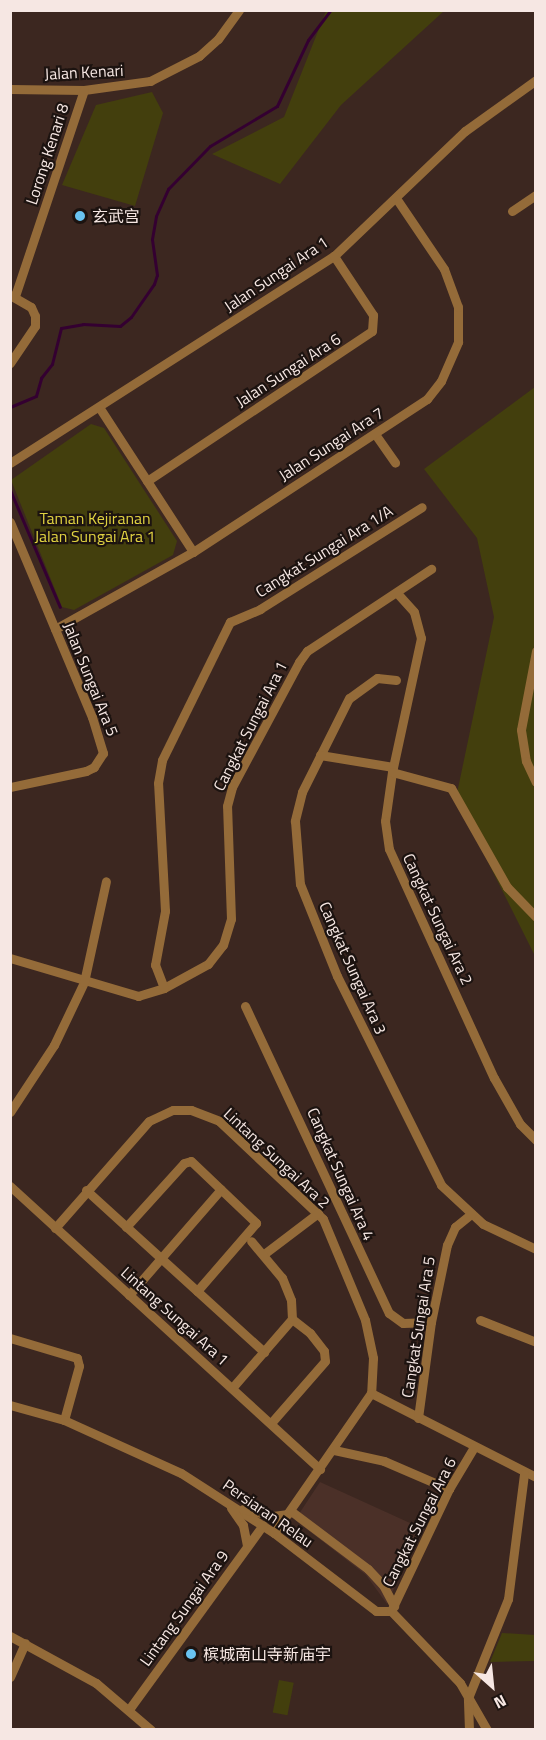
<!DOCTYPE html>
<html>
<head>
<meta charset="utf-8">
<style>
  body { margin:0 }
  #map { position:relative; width:546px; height:1740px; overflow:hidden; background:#3c2720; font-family:"Titillium Web","Noto Sans SC",sans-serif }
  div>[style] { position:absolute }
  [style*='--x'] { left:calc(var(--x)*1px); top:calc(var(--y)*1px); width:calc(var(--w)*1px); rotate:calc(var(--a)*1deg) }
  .built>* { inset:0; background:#4b3028 }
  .green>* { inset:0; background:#433f0d; transform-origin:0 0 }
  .stream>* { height:3px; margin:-1.5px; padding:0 1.5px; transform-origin:1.5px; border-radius:1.5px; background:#340031 }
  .minor>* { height:9px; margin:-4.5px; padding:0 4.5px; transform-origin:4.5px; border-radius:4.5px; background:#946b39 }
  .dots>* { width:16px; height:16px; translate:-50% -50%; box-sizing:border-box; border:3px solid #1c1310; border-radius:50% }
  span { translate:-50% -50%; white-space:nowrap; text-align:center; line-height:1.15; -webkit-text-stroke:4.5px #1c1310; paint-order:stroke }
  .street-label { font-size:16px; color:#f6e7e3 }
  .poi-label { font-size:16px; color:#f6e7e3 }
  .left { translate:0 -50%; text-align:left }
  .park-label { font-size:16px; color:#e0d241 }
  .frame { position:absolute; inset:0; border:12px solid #f6e7e3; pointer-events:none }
  .north { position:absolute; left:462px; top:1656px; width:60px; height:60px; -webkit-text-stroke:4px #1c1310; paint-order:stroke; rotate:153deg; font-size:16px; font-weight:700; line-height:24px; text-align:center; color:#f6e7e3 }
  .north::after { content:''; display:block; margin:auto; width:21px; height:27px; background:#f6e7e3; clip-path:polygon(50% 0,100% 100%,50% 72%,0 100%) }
</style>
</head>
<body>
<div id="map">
  <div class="built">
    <div style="clip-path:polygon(320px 1482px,421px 1528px,387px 1604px,366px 1575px,295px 1520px)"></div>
  </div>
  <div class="green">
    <div style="clip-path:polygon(326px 11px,444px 11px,341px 105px,280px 184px,212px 154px,284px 117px)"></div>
    <div style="clip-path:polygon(152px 92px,163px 113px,135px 206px,62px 185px,96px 105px)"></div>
    <div style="clip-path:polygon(535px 387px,535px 956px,456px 798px,494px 617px,477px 538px,424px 469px)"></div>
    <div style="clip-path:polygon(91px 424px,104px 428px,177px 541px,173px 555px,74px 610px,62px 607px,11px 480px)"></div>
    <div style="clip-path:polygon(502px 1633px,535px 1635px,535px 1661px,490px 1662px)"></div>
    <div style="left:279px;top:1680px;width:15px;height:33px;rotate:11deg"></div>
  </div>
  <div class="stream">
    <div style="--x:10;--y:407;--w:28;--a:-23"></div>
    <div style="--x:36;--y:396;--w:19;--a:-74"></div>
    <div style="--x:41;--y:378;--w:18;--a:-52"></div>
    <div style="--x:52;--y:364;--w:37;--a:-76"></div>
    <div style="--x:61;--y:328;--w:22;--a:-10"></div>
    <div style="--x:83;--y:324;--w:37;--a:3"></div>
    <div style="--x:120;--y:326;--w:14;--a:-39"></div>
    <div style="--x:131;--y:317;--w:40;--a:-55.1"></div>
    <div style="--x:154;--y:284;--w:9;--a:-72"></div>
    <div style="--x:157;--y:275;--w:36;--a:-98"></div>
    <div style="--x:152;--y:239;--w:23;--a:-80"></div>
    <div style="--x:156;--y:216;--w:30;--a:-66"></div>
    <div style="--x:168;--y:189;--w:60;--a:-45.7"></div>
    <div style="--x:210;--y:146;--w:78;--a:-30.8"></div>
    <div style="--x:277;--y:106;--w:73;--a:-64.8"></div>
    <div style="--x:308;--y:40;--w:38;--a:-53"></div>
    <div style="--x:10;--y:490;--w:127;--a:66.9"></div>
  </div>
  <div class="minor">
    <div style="--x:10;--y:89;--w:74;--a:0.8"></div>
    <div style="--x:84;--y:90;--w:67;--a:-7.8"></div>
    <div style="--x:150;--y:81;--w:55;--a:-27"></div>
    <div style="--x:199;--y:56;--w:25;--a:-42"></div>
    <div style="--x:218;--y:39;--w:36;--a:-54"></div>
    <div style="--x:512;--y:211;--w:29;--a:-34"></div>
    <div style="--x:10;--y:295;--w:24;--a:30"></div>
    <div style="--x:31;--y:307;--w:10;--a:66"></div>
    <div style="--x:35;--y:316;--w:10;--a:90"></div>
    <div style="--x:35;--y:326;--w:45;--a:124"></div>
    <div style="--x:15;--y:296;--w:217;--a:-71.5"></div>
    <div style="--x:99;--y:407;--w:173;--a:57"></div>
    <div style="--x:375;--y:434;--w:35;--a:55"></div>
    <div style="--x:10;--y:463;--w:384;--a:-32.6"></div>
    <div style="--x:334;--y:256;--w:181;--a:-43.7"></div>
    <div style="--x:465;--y:131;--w:87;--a:-35.7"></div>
    <div style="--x:147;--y:481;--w:270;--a:-33.7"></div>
    <div style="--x:372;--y:331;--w:16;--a:-86"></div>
    <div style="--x:373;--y:315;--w:71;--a:-123.5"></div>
    <div style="--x:10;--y:522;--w:212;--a:67.2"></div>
    <div style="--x:92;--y:717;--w:38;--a:73"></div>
    <div style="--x:103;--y:753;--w:17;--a:123"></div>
    <div style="--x:94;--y:767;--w:9;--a:153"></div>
    <div style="--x:86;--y:771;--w:78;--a:168.1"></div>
    <div style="--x:397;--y:593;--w:25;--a:48"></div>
    <div style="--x:414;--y:612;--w:27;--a:75"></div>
    <div style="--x:421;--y:638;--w:137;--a:102.2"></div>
    <div style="--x:392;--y:772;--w:49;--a:98.1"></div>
    <div style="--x:385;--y:821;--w:28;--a:82"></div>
    <div style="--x:389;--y:849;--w:252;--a:65.4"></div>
    <div style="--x:494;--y:1078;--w:53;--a:60.5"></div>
    <div style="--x:520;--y:1124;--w:23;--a:45"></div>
    <div style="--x:55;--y:629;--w:158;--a:-29.2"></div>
    <div style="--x:193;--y:552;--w:280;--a:-33.2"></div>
    <div style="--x:427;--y:399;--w:23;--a:-52"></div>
    <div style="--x:441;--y:381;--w:43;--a:-66.4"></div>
    <div style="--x:458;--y:342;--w:35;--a:-90"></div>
    <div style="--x:458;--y:307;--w:40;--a:-110.2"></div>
    <div style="--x:444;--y:269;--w:86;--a:-124.1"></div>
    <div style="--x:536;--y:651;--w:80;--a:100.8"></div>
    <div style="--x:521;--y:730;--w:31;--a:81"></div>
    <div style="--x:526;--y:761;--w:23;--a:65"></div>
    <div style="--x:396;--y:680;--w:19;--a:-174"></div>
    <div style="--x:377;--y:678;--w:34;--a:144"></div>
    <div style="--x:349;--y:698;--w:105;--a:116.6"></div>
    <div style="--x:302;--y:792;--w:30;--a:104"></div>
    <div style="--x:295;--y:821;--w:63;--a:85.5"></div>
    <div style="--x:300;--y:884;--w:99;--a:68.1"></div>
    <div style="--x:337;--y:976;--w:233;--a:63.5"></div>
    <div style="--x:441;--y:1185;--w:57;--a:42.9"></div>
    <div style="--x:483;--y:1224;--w:59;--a:25.3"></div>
    <div style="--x:320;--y:755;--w:74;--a:9.3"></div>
    <div style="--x:392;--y:772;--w:61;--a:15.2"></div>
    <div style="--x:451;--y:788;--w:114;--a:60.5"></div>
    <div style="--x:507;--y:887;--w:42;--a:46"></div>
    <div style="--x:10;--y:958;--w:134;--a:16.5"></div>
    <div style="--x:138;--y:996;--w:27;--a:-17"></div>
    <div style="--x:164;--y:988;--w:50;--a:-28.6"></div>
    <div style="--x:208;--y:964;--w:24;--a:-52"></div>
    <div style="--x:223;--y:945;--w:27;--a:-73"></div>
    <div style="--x:231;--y:919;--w:113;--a:-92"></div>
    <div style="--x:227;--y:806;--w:20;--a:-75"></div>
    <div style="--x:232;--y:787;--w:142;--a:-61.8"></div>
    <div style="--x:299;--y:662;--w:14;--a:-54"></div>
    <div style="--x:307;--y:651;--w:149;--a:-33.5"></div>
    <div style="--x:164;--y:988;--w:25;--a:-111"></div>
    <div style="--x:155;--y:965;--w:55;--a:-79.5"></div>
    <div style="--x:165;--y:911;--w:128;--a:-93.1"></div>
    <div style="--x:158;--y:783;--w:23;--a:-80"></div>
    <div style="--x:162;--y:760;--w:154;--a:-63.8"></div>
    <div style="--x:230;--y:622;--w:33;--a:-23"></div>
    <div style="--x:260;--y:609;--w:191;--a:-32.2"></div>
    <div style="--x:245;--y:1006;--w:339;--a:64.9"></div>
    <div style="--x:389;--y:1313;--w:17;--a:36"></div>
    <div style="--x:403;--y:1323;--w:28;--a:-2"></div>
    <div style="--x:10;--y:1112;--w:80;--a:-56.7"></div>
    <div style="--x:54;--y:1045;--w:70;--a:-64.5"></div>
    <div style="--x:84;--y:982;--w:103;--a:-77.7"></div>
    <div style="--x:10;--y:1186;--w:420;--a:42.4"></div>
    <div style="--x:86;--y:1190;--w:241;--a:42.3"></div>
    <div style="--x:126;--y:1227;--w:86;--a:-47.8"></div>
    <div style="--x:184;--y:1163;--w:7;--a:-16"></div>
    <div style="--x:191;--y:1161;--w:90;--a:43.6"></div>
    <div style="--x:256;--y:1223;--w:90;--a:130.9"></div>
    <div style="--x:55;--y:1228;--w:142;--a:-48.7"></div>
    <div style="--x:149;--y:1121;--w:26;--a:-25"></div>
    <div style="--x:173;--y:1110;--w:18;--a:0"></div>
    <div style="--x:191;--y:1110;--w:30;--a:21"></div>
    <div style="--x:219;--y:1121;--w:143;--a:43.3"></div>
    <div style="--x:323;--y:1219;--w:109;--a:67.4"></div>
    <div style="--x:365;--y:1320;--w:39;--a:78"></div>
    <div style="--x:373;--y:1358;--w:35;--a:93"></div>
    <div style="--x:371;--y:1393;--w:170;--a:124.7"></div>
    <div style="--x:264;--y:1254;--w:68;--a:-37.2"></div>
    <div style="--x:129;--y:1295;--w:140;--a:-49"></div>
    <div style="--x:480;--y:1320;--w:60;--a:21.4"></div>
    <div style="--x:10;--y:1338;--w:70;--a:16.6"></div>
    <div style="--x:77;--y:1358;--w:8;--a:76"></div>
    <div style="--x:79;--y:1366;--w:56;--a:105.5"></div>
    <div style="--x:232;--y:1388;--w:91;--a:-49"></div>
    <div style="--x:292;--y:1319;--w:19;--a:-93"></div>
    <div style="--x:291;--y:1300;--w:24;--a:-112"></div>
    <div style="--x:282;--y:1278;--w:48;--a:-130"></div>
    <div style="--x:371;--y:1393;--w:185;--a:27"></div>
    <div style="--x:10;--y:1405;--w:56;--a:15.5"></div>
    <div style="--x:64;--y:1420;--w:128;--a:24.4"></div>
    <div style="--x:181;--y:1473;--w:111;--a:32.8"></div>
    <div style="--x:274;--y:1533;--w:128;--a:37.4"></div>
    <div style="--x:376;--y:1611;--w:15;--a:0"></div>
    <div style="--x:391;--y:1611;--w:100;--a:46.2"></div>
    <div style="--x:460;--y:1683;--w:54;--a:60.1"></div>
    <div style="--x:418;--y:1418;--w:97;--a:-82.3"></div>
    <div style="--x:431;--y:1322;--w:79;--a:-78.3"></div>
    <div style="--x:447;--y:1245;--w:20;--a:-66"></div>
    <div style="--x:455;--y:1227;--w:21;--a:-39"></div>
    <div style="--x:271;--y:1423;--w:82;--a:-48.9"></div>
    <div style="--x:325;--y:1361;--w:10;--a:-96"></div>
    <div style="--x:324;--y:1351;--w:23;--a:-128"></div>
    <div style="--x:310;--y:1333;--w:23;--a:-142"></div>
    <div style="--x:334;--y:1450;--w:51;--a:12.4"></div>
    <div style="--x:384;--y:1461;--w:71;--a:23.3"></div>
    <div style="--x:231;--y:1508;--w:21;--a:55"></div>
    <div style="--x:243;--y:1525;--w:21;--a:79"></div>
    <div style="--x:243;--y:1509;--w:31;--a:13"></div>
    <div style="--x:273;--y:1516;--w:15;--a:-8"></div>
    <div style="--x:291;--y:1511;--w:96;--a:37"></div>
    <div style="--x:368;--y:1569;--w:22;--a:47"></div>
    <div style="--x:383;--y:1585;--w:24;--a:62"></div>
    <div style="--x:391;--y:1611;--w:135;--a:-64.6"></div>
    <div style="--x:449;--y:1489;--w:49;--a:-59.2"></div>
    <div style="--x:10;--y:1636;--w:98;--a:28.7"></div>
    <div style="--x:96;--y:1683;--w:72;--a:40.5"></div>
    <div style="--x:10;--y:1677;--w:37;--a:-66"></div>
    <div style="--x:130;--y:1708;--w:226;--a:-54"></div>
    <div style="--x:469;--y:1730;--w:32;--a:-92"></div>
    <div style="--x:468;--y:1698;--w:107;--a:-68"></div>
    <div style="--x:508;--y:1599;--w:126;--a:-82.7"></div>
  </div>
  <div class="dots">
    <div style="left:80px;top:216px;background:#69c3f1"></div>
    <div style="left:191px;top:1654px;background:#69c3f1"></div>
  </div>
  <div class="street-label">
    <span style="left:84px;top:72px;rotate:-3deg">Jalan Kenari</span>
    <span style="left:47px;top:154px;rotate:-72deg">Lorong Kenari 8</span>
    <span style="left:276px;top:274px;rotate:-34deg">Jalan Sungai Ara 1</span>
    <span style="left:288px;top:370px;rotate:-33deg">Jalan Sungai Ara 6</span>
    <span style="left:331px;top:444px;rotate:-33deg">Jalan Sungai Ara 7</span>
    <span style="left:324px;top:551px;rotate:-32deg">Cangkat Sungai Ara 1/A</span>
    <span style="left:91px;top:679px;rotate:68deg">Jalan Sungai Ara 5</span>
    <span style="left:250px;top:726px;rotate:-63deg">Cangkat Sungai Ara 1</span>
    <span style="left:438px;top:919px;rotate:65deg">Cangkat Sungai Ara 2</span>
    <span style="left:353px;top:968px;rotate:66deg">Cangkat Sungai Ara 3</span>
    <span style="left:277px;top:1158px;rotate:43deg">Lintang Sungai Ara 2</span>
    <span style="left:341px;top:1174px;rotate:66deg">Cangkat Sungai Ara 4</span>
    <span style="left:175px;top:1316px;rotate:42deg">Lintang Sungai Ara 1</span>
    <span style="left:418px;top:1327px;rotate:-81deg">Cangkat Sungai Ara 5</span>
    <span style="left:268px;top:1513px;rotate:35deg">Persiaran Relau</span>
    <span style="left:419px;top:1522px;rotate:-63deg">Cangkat Sungai Ara 6</span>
    <span style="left:184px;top:1608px;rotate:-54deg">Lintang Sungai Ara 9</span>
  </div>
  <div class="poi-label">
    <span class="left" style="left:92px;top:216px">玄武宫</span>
    <span class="left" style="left:203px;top:1654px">槟城南山寺新庙宇</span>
  </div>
  <div class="park-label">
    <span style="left:95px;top:527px">Taman Kejiranan<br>Jalan Sungai Ara 1</span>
  </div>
  <div class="frame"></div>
  <div class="north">N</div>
</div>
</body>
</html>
